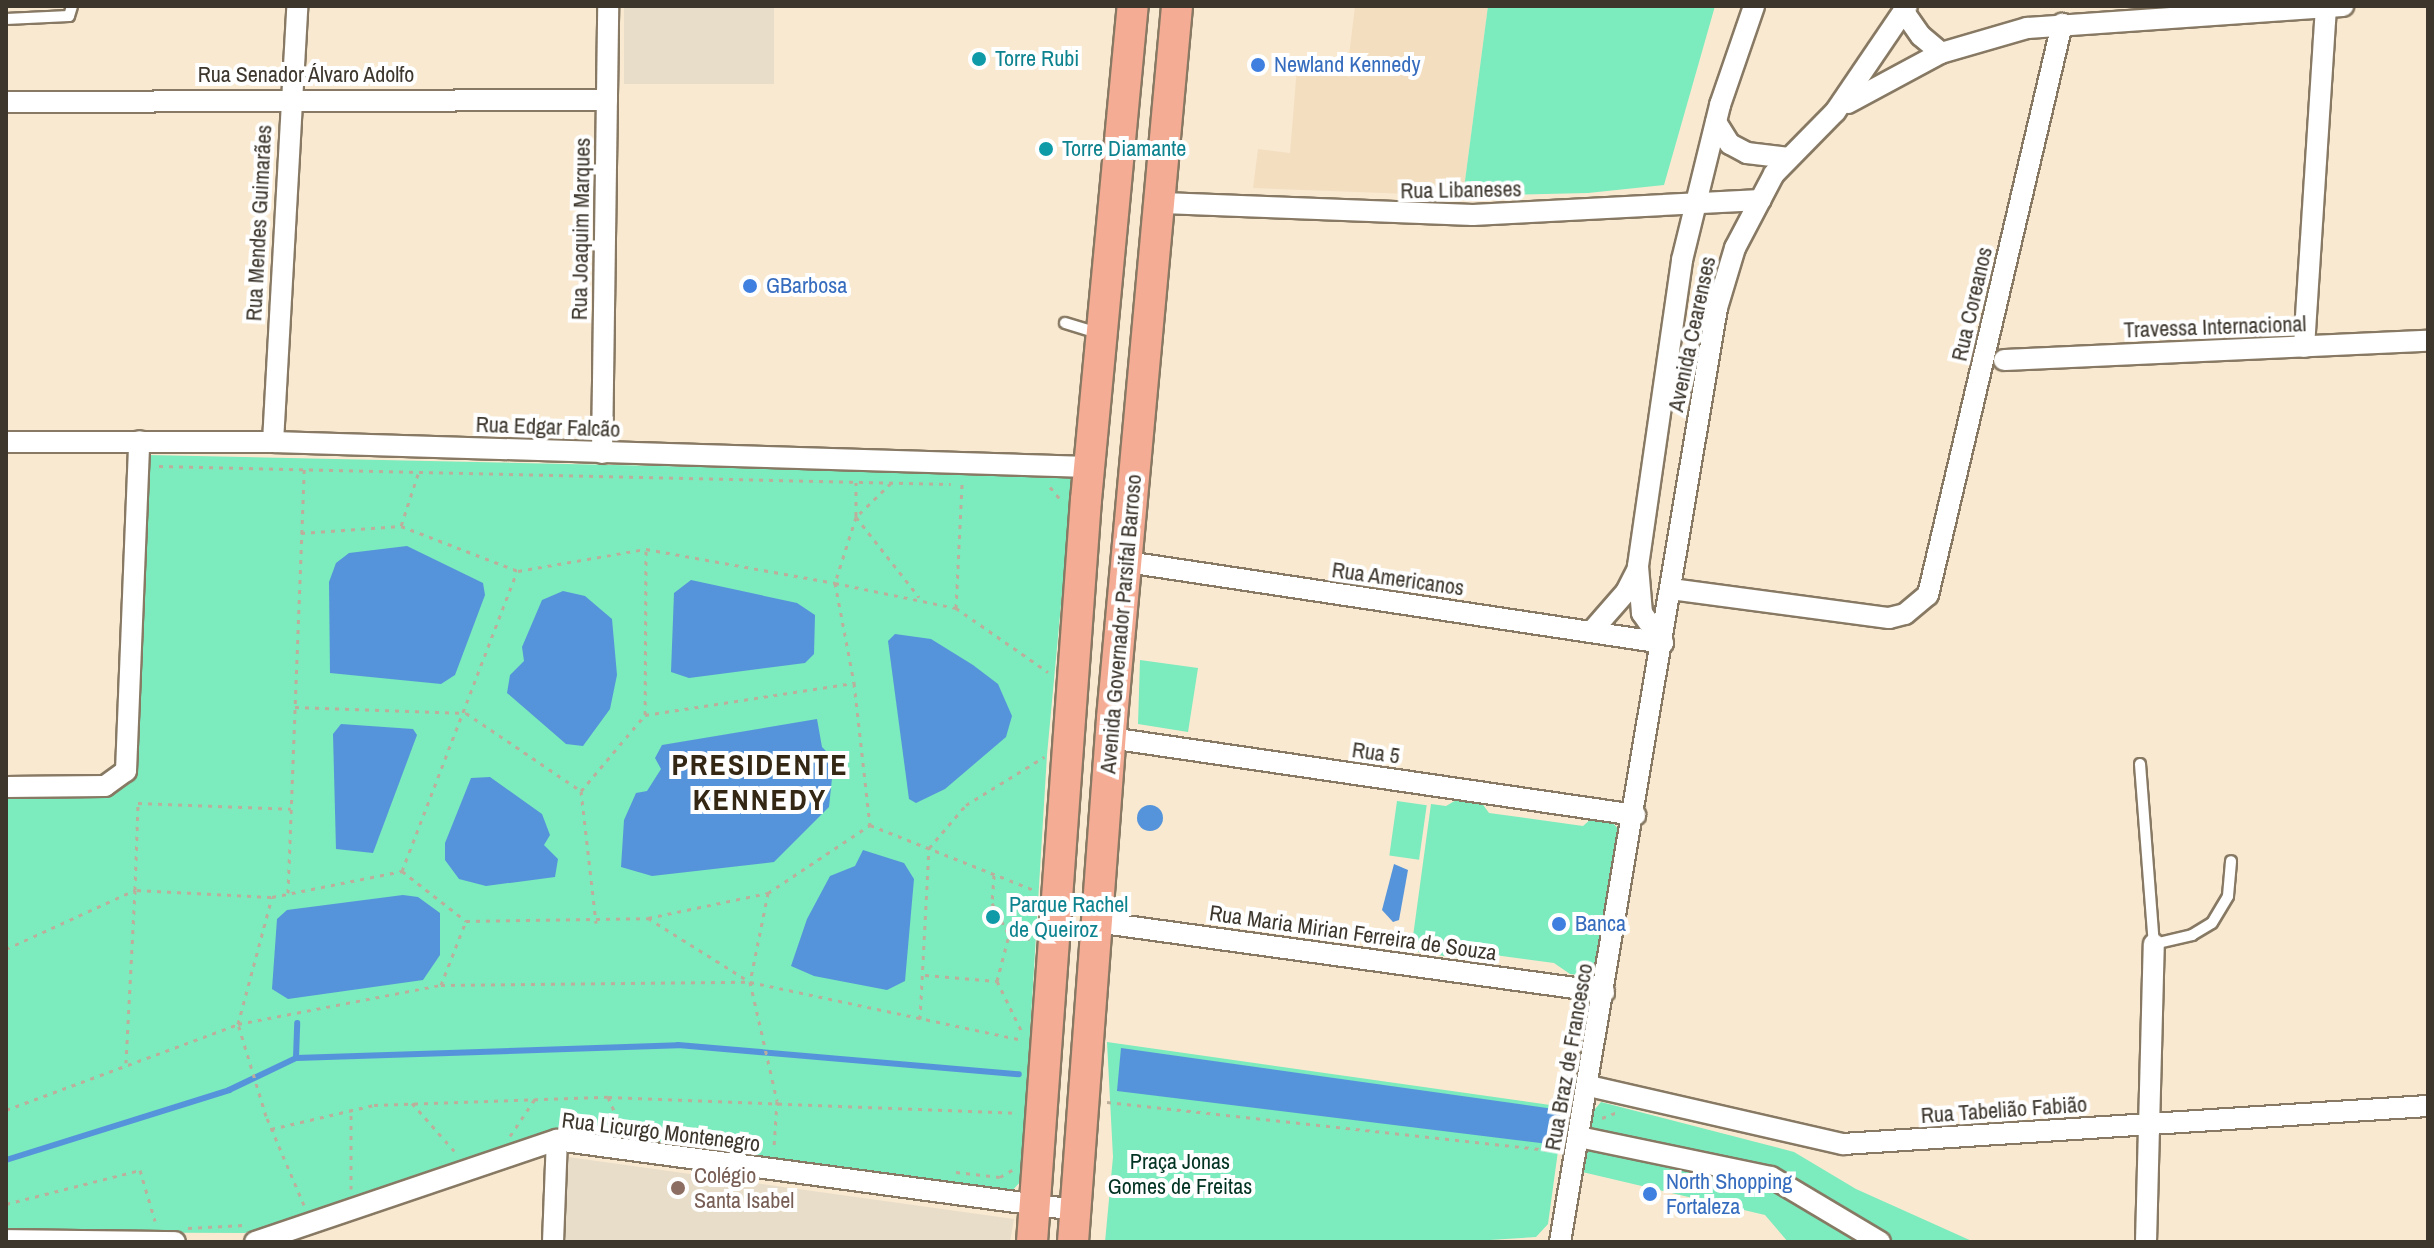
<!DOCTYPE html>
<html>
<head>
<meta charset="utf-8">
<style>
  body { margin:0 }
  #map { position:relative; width:2434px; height:1248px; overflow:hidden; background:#f9e9d1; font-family:"Archivo Narrow",sans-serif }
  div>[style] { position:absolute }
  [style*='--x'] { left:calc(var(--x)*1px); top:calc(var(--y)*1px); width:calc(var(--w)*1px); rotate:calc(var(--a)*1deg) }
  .built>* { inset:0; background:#f3dec0 }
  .education>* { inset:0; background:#e8ddc9; transform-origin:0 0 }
  .green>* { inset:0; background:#7cebbd; transform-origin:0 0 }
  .water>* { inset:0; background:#5594da }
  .round { border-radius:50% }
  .stream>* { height:6px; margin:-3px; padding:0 3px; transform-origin:3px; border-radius:3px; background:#5594da }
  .path>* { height:3px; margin-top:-1.5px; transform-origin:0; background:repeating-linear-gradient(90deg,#bbaf9c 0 4px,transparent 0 10px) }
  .roads { filter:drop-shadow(2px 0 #877963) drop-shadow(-2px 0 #877963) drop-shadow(0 2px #877963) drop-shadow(0 -2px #877963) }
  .lane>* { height:10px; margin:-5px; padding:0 5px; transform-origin:5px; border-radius:5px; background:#fff }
  .street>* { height:20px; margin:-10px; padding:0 10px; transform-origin:10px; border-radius:10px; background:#fff }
  .primary>* { height:30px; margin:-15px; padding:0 15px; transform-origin:15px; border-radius:15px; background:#f5ac94 }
  .dots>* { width:22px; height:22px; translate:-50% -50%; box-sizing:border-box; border:4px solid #fff; border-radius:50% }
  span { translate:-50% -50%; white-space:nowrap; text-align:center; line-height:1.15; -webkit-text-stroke:8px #fff; paint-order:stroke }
  .culture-label { font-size:22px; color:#0d838f }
  .left { translate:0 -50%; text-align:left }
  .shop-label { font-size:22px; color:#366cbe }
  .street-label { font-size:22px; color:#3c362d }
  .park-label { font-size:22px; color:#032 }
  .education-label { font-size:22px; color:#785e54 }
  .district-label { font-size:30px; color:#342815; font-weight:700; letter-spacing:2px }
  .frame { position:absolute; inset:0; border:8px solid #3c362d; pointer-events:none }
</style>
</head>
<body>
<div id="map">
  <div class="built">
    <div style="clip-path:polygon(1355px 6px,1488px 6px,1463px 196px,1253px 188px,1258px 149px,1290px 153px,1297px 67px,1347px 72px)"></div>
  </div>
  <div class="education">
    <div style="left:624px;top:6px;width:150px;height:78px"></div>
    <div style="clip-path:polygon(568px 1157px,1014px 1219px,1010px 1242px,564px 1242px)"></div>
  </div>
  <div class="green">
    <div style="clip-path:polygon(1488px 6px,1715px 6px,1664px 185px,1588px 193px,1463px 196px)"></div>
    <div style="clip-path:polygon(147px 455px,1073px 475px,1047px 755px,1021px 1181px,1010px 1193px,560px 1129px,245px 1233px,6px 1232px,6px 792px,105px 793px,134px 770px)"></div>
    <div style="clip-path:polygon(1140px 660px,1198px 668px,1188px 732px,1138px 724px)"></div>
    <div style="clip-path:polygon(1458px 799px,1481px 802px,1489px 813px,1583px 826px,1591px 819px,1612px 822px,1620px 831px,1600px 969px,1586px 976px,1570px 974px,1554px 963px,1472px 952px,1457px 958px,1411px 951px,1431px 804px,1446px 806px)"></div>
    <div style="left:1397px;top:801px;width:30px;height:55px;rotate:8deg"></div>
    <div style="clip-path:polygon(1107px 1042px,1564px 1107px,1548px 1224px,1536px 1237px,1457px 1242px,1105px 1242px,1113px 1157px)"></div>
    <div style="clip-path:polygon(1601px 1102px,1794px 1152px,1856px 1189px,1974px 1242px,1788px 1242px,1765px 1215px,1578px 1171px,1590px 1115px)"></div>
  </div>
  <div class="water">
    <div style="clip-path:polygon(407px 546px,483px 583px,485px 595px,455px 675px,441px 684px,330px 673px,329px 582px,336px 563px,349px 553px)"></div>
    <div style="clip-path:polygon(691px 580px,797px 603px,815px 615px,814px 654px,805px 663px,689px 678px,671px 672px,674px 593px)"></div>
    <div style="clip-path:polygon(563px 591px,585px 596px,612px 619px,617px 675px,610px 709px,583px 746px,566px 744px,507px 693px,510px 675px,524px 661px,522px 647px,542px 600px)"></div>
    <div style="clip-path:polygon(895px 634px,931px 639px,973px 665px,998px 684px,1012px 716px,1006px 737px,945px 789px,916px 803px,909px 799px,888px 641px)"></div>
    <div style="clip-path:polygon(817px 719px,822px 747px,834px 759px,829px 807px,774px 862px,652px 876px,621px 867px,624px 820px,636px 793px,647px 791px,661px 769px,655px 758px,662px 745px)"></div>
    <div style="clip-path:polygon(341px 724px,413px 729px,417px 735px,373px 853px,336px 849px,333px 734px)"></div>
    <div style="clip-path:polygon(490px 777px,542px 814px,550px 835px,544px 845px,558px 859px,555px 877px,486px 886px,459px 879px,445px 860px,445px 843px,471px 778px)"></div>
    <div class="round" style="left:1137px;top:805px;width:26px;height:26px"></div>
    <div style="clip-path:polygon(863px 850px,904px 863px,914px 879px,905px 981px,887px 990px,814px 976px,791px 966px,807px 919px,830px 876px,855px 866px)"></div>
    <div style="clip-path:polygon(1394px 864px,1408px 870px,1399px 920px,1393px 922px,1382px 910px)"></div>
    <div style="clip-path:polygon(403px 895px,418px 897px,440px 913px,440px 955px,423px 980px,288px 999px,272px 989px,277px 919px,287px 910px)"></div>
    <div style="clip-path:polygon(1121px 1048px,1561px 1110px,1557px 1145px,1117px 1091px)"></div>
  </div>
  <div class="stream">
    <div style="--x:296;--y:1058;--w:35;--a:-88"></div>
    <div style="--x:6;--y:1160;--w:234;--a:-17.4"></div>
    <div style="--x:229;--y:1090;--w:74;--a:-25.5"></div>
    <div style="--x:296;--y:1058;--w:382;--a:-1.9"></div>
    <div style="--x:678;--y:1045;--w:342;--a:4.9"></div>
  </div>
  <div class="path">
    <div style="--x:159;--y:466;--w:792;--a:1.3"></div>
    <div style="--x:418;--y:474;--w:55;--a:108.1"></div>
    <div style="--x:401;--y:526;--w:125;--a:21"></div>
    <div style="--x:518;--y:571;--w:130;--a:-9.8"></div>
    <div style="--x:646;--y:549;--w:192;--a:10.2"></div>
    <div style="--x:835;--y:583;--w:102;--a:79.2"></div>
    <div style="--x:854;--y:683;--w:143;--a:83.6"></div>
    <div style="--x:856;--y:482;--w:35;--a:90"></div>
    <div style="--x:856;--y:517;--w:69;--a:107.7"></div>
    <div style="--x:835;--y:583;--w:124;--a:11.7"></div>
    <div style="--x:956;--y:608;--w:112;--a:34.8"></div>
    <div style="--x:891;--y:483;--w:49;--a:135.8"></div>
    <div style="--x:856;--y:517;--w:102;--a:51.8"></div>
    <div style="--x:1050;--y:487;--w:16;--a:50"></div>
    <div style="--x:301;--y:533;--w:100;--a:-4"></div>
    <div style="--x:646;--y:551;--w:164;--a:90.3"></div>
    <div style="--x:645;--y:715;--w:211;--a:-8.7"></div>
    <div style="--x:956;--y:608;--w:124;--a:-87.2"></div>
    <div style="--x:295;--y:707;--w:171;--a:2"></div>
    <div style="--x:466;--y:713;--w:139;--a:34.1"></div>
    <div style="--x:581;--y:791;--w:133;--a:83.5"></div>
    <div style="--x:581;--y:791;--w:99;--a:-49.9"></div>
    <div style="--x:870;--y:825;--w:176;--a:21.6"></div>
    <div style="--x:402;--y:871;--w:320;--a:-69"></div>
    <div style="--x:994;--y:875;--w:28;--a:94"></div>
    <div style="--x:992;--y:903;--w:36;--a:62"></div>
    <div style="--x:1009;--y:935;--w:21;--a:11"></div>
    <div style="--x:288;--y:893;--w:424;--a:-87.8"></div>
    <div style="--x:768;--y:893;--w:123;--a:-33.7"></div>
    <div style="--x:271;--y:897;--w:136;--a:-177.1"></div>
    <div style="--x:135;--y:890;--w:87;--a:-88"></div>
    <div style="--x:138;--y:803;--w:153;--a:2.2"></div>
    <div style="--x:648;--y:918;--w:120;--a:32.1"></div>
    <div style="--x:6;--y:949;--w:142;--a:-24.6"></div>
    <div style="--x:135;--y:890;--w:173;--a:93"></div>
    <div style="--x:925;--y:975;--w:72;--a:4.8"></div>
    <div style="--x:997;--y:981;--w:48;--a:-75.4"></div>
    <div style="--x:997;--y:981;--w:55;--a:63.9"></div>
    <div style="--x:441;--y:985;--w:309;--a:-0.6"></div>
    <div style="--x:750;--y:982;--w:279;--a:12"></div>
    <div style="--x:920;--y:1019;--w:171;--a:-87"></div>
    <div style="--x:929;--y:848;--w:57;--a:-49.3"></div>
    <div style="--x:966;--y:805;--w:92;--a:-31.6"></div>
    <div style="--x:608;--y:1097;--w:36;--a:66"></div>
    <div style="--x:1107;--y:1102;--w:453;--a:6.2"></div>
    <div style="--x:412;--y:1103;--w:68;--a:48.6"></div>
    <div style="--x:6;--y:1110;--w:247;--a:-20.3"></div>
    <div style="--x:238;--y:1024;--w:207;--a:-10.9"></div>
    <div style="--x:441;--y:985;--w:69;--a:-68.7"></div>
    <div style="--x:466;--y:921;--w:182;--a:-0.9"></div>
    <div style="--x:648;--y:918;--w:123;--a:-11.8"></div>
    <div style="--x:768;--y:893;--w:91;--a:101.4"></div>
    <div style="--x:750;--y:982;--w:122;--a:77.2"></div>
    <div style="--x:777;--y:1101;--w:47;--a:93.7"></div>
    <div style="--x:1602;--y:1118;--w:17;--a:-21"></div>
    <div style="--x:271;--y:1129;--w:106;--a:-13.1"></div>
    <div style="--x:374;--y:1105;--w:234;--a:-2"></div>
    <div style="--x:608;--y:1097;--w:408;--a:2.2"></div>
    <div style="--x:510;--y:1136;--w:45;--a:-56"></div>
    <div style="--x:956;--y:1172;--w:44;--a:6.5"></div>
    <div style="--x:1000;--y:1177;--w:16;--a:-30"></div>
    <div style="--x:351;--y:1189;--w:80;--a:-90"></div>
    <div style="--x:6;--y:1204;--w:138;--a:-14.2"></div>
    <div style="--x:140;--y:1170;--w:53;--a:73.6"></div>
    <div style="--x:304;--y:1205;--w:97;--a:-113.1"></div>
    <div style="--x:266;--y:1116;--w:96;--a:-106.9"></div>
    <div style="--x:238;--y:1024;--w:131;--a:-75"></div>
    <div style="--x:272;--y:897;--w:133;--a:-11.3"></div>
    <div style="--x:402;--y:871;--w:81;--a:38"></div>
    <div style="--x:188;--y:1228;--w:56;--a:-3.1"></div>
  </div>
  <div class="roads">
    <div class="lane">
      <div style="--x:6;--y:19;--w:63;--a:-2.7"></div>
      <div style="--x:69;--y:16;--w:10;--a:-73"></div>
      <div style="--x:1065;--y:323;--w:34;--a:17"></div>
      <div style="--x:2140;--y:764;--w:181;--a:85.6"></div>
      <div style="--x:2154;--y:944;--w:39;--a:-13"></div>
      <div style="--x:2192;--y:935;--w:23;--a:-31"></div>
      <div style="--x:2212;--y:923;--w:31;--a:-59"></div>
      <div style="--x:2228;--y:896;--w:35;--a:-85"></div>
    </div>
    <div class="street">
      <div style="--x:1904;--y:12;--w:29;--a:55"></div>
      <div style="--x:1921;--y:36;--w:26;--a:40"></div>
      <div style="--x:6;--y:102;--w:601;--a:-0.19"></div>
      <div style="--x:1848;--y:103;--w:106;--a:-28.3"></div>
      <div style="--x:1941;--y:53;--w:90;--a:-16.2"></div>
      <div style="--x:2027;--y:28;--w:317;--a:-4"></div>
      <div style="--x:1716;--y:122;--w:26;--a:58"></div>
      <div style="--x:1730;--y:144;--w:19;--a:28"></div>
      <div style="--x:1747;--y:153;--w:42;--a:6.8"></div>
      <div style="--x:1163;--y:203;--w:310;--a:2.2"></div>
      <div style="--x:1473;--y:215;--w:288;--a:-3"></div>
      <div style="--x:2304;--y:347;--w:342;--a:-86.3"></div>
      <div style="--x:2004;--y:360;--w:424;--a:-2.6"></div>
      <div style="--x:6;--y:442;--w:267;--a:0"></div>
      <div style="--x:273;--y:442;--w:816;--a:1.75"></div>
      <div style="--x:273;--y:442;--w:437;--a:-86.8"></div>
      <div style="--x:602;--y:453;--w:447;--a:-89.2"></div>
      <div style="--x:1127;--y:562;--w:542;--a:8.59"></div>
      <div style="--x:1671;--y:589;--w:220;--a:7.6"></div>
      <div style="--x:1889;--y:618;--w:16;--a:-14"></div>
      <div style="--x:1905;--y:614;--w:30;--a:-40"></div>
      <div style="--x:1928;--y:595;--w:587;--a:-76.79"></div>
      <div style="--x:1591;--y:632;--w:53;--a:-48.8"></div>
      <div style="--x:1626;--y:592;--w:25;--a:-63"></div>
      <div style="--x:1663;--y:643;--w:37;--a:-125"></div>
      <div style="--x:1642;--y:613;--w:47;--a:-94.9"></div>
      <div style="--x:1638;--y:566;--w:309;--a:-81.8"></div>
      <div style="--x:1682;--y:260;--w:160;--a:-76.2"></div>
      <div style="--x:1720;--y:105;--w:105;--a:-71"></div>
      <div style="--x:1110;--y:738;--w:531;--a:8.34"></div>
      <div style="--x:6;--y:787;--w:99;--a:-0.6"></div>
      <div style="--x:105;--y:786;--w:26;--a:-36"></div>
      <div style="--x:126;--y:771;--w:330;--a:-87.7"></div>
      <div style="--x:1096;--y:922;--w:513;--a:7.85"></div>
      <div style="--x:1589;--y:1086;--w:261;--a:12.9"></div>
      <div style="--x:1843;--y:1144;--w:586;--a:-3.72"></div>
      <div style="--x:1579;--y:1137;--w:196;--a:11.8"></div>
      <div style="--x:1771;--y:1177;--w:127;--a:30.8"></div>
      <div style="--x:6;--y:1240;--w:169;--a:0.7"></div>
      <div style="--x:255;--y:1242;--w:319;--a:-18.7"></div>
      <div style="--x:557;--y:1140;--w:523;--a:7.7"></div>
      <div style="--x:553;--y:1242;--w:102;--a:-87.8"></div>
      <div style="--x:1560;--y:1242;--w:947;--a:-80.46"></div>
      <div style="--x:1717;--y:308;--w:63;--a:-73.3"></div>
      <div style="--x:1735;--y:248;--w:84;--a:-62.2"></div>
      <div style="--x:1774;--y:174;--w:87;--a:-45.5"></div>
      <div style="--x:1835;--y:112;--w:128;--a:-55.8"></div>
      <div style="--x:2146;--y:1242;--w:298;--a:-88.5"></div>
    </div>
    <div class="primary">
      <div style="--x:1032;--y:1242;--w:744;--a:-85.84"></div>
      <div style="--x:1086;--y:500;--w:496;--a:-84.6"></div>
      <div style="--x:1073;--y:1242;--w:525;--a:-85.74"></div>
      <div style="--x:1112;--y:718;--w:715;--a:-84.78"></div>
    </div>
  </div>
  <div class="dots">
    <div style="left:979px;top:59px;background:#0f9aa8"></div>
    <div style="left:1258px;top:65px;background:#3f7fe0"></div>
    <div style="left:1046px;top:149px;background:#0f9aa8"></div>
    <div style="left:750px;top:286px;background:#3f7fe0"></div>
    <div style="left:993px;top:917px;background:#0f9aa8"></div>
    <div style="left:1559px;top:924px;background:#3f7fe0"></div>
    <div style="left:678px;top:1188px;background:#8d6e63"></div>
    <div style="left:1650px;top:1194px;background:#3f7fe0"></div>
  </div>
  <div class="culture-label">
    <span class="left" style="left:995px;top:59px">Torre Rubi</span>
    <span class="left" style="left:1062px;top:149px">Torre Diamante</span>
    <span class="left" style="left:1009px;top:917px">Parque Rachel<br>de Queiroz</span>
  </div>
  <div class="shop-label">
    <span class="left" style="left:1274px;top:65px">Newland Kennedy</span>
    <span class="left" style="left:766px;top:286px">GBarbosa</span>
    <span class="left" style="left:1575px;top:924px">Banca</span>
    <span class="left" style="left:1666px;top:1194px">North Shopping<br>Fortaleza</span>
  </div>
  <div class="street-label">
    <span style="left:306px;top:75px">Rua Senador Álvaro Adolfo</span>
    <span style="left:1461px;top:190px;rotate:-1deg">Rua Libaneses</span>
    <span style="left:259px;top:223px;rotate:-87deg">Rua Mendes Guimarães</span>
    <span style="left:581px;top:229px;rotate:-89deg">Rua Joaquim Marques</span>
    <span style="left:1972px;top:304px;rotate:-77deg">Rua Coreanos</span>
    <span style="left:2215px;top:327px;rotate:-2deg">Travessa Internacional</span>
    <span style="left:1692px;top:334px;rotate:-78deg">Avenida Cearenses</span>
    <span style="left:548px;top:427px;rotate:2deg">Rua Edgar Falcão</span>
    <span style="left:1398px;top:579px;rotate:8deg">Rua Americanos</span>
    <span style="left:1121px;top:624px;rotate:-85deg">Avenida Governador Parsifal Barroso</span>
    <span style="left:1376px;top:753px;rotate:8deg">Rua 5</span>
    <span style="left:1353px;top:933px;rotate:8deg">Rua Maria Mirian Ferreira de Souza</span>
    <span style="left:1569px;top:1057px;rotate:-80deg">Rua Braz de Francesco</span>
    <span style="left:2004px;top:1110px;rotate:-4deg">Rua Tabelião Fabião</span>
    <span style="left:661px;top:1132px;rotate:7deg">Rua Licurgo Montenegro</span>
  </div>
  <div class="park-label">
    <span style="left:1180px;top:1174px">Praça Jonas<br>Gomes de Freitas</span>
  </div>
  <div class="education-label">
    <span class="left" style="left:694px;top:1188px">Colégio<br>Santa Isabel</span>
  </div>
  <div class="district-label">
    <span style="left:760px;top:781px">PRESIDENTE<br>KENNEDY</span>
  </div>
  <div class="frame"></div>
</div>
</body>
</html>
